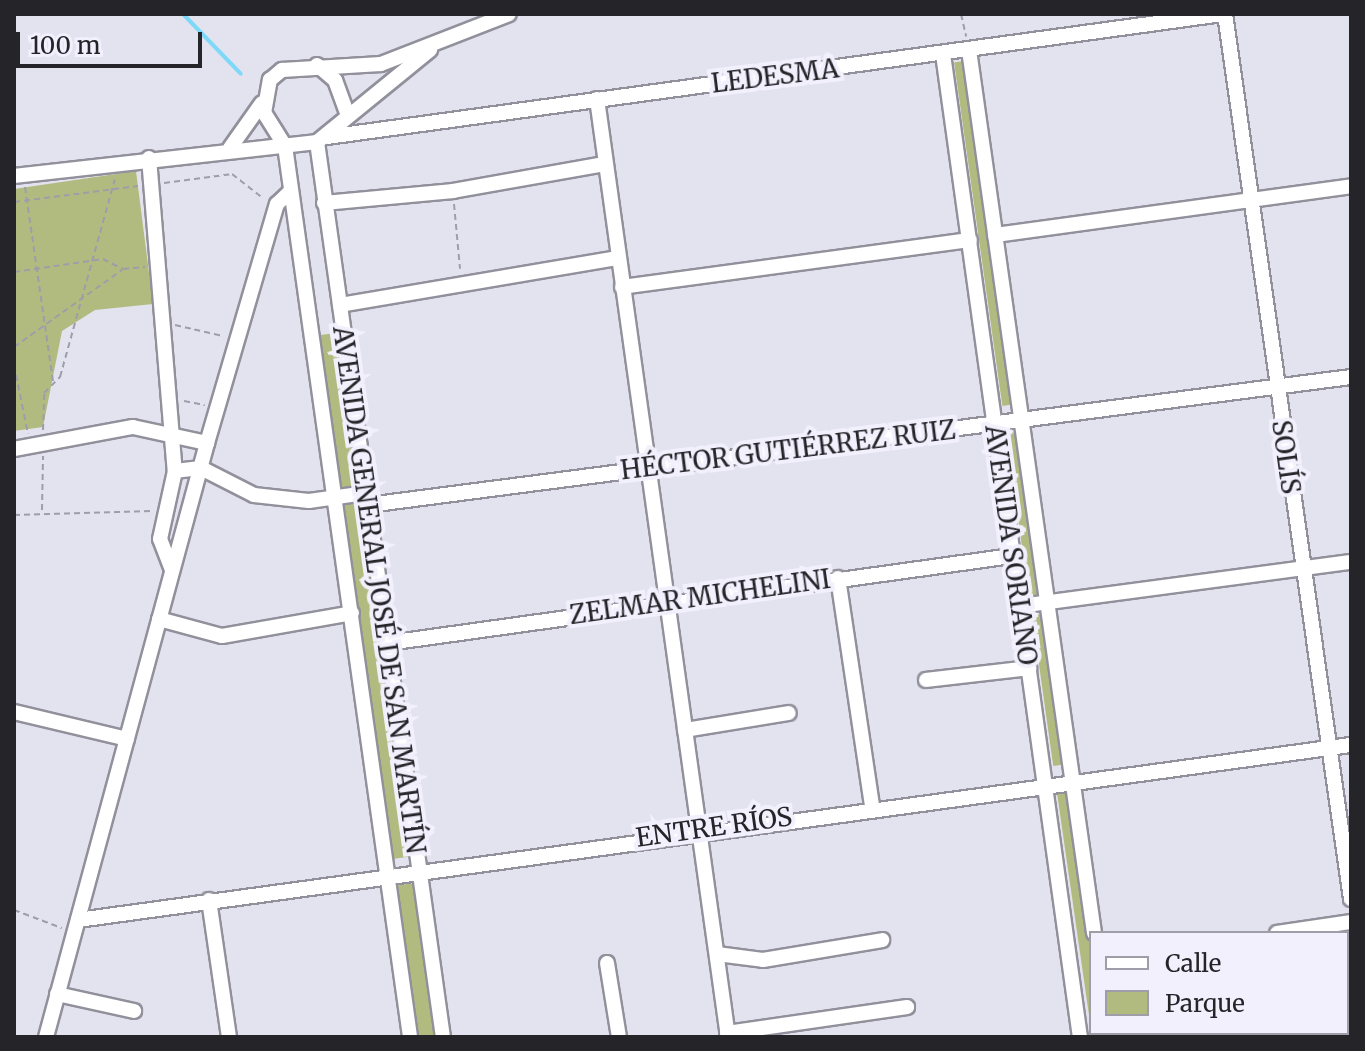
<!DOCTYPE html>
<html>
<head>
<meta charset="utf-8">
<style>
  body { margin:0 }
  #map { position:relative; width:1365px; height:1051px; overflow:hidden; background:#e3e2ef; font-family:Merriweather,serif }
  div>[style] { position:absolute }
  [style*='--x'] { left:calc(var(--x)*1px); top:calc(var(--y)*1px); width:calc(var(--w)*1px); rotate:calc(var(--a)*1deg) }
  .green>* { inset:0; background:#b2bb7f; transform-origin:0 0 }
  .stream>* { height:4px; margin:-2px; padding:0 2px; transform-origin:2px; border-radius:2px; background:#7ed9f8 }
  .path>* { height:2px; margin-top:-1px; transform-origin:0; background:repeating-linear-gradient(90deg,#9e9da8 0 6px,transparent 0 10px) }
  .roads { filter:drop-shadow(2px 0 #91909b) drop-shadow(-2px 0 #91909b) drop-shadow(0 2px #91909b) drop-shadow(0 -2px #91909b) }
  .minor>* { height:14px; margin:-7px; padding:0 7px; transform-origin:7px; border-radius:7px; background:#fff }
  span { translate:-50% -50%; white-space:nowrap; text-align:center; line-height:1.15; -webkit-text-stroke:8px #f1f0fc; paint-order:stroke }
  .street-label { font-size:26px; color:#252429 }
  .frame { position:absolute; inset:0; border:16px solid #252429; pointer-events:none }
  .legend { position:absolute; left:1089px; top:931px; width:260px; height:104px; box-sizing:border-box; background:#f1f0fc; border:2px solid #9f9ea8; margin:0; padding:10px 14px; list-style:none; font-size:24px; color:#252429 }
  .legend li { display:flex; align-items:center; gap:16px; height:40px }
  .legend b { width:40px; border:2px solid #9f9ea8 }
  .scale { position:absolute; left:16px; top:32px; width:186px; height:36px; box-sizing:border-box; border:4px solid #252429; border-top:0; padding-left:10px; font-size:24px; line-height:28px; white-space:nowrap; color:#252429; -webkit-text-stroke:6px #f1f0fc; paint-order:stroke }
</style>
</head>
<body>
<div id="map">
  <div class="green">
    <div style="left:964px;top:61px;width:347px;height:10px;rotate:82deg"></div>
    <div style="clip-path:polygon(136px 171px,153px 304px,95px 310px,62px 331px,43px 427px,14px 431px,14px 189px)"></div>
    <div style="left:335px;top:333px;width:529px;height:16px;rotate:82deg"></div>
    <div style="left:1017px;top:432px;width:164px;height:11px;rotate:82deg"></div>
    <div style="left:1043px;top:614px;width:152px;height:11px;rotate:82deg"></div>
    <div style="clip-path:polygon(1068px 792px,1091px 950px,1091px 1029px,1057px 793px)"></div>
    <div style="left:414px;top:883px;width:155px;height:18px;rotate:82deg"></div>
  </div>
  <div class="stream">
    <div style="--x:183;--y:14;--w:83;--a:46"></div>
  </div>
  <div class="path">
    <div style="--x:961;--y:14;--w:23;--a:77"></div>
    <div style="--x:164;--y:183;--w:69;--a:-7.5"></div>
    <div style="--x:232;--y:174;--w:39;--a:38"></div>
    <div style="--x:25;--y:187;--w:197;--a:81.8"></div>
    <div style="--x:14;--y:202;--w:125;--a:-7.4"></div>
    <div style="--x:454;--y:204;--w:65;--a:84.7"></div>
    <div style="--x:14;--y:272;--w:90;--a:-8.3"></div>
    <div style="--x:103;--y:259;--w:22;--a:27"></div>
    <div style="--x:123;--y:269;--w:22;--a:-5"></div>
    <div style="--x:175;--y:325;--w:49;--a:12.9"></div>
    <div style="--x:14;--y:347;--w:133;--a:-35.5"></div>
    <div style="--x:14;--y:365;--w:70;--a:78.5"></div>
    <div style="--x:184;--y:401;--w:21;--a:11"></div>
    <div style="--x:43;--y:430;--w:37;--a:-88"></div>
    <div style="--x:44;--y:393;--w:23;--a:-45"></div>
    <div style="--x:60;--y:377;--w:205;--a:-74.5"></div>
    <div style="--x:42;--y:510;--w:54;--a:-88.9"></div>
    <div style="--x:14;--y:515;--w:138;--a:-1.7"></div>
    <div style="--x:14;--y:910;--w:51;--a:20.6"></div>
  </div>
  <div class="roads">
    <div class="minor">
      <div style="--x:1225;--y:14;--w:894;--a:81.9"></div>
      <div style="--x:969;--y:50;--w:892;--a:81.94"></div>
      <div style="--x:943;--y:54;--w:993;--a:82.07"></div>
      <div style="--x:317;--y:65;--w:23;--a:40"></div>
      <div style="--x:335;--y:80;--w:35;--a:70"></div>
      <div style="--x:597;--y:99;--w:947;--a:82.05"></div>
      <div style="--x:327;--y:137;--w:904;--a:-7.82"></div>
      <div style="--x:317;--y:142;--w:904;--a:81.99"></div>
      <div style="--x:285;--y:146;--w:900;--a:82.01"></div>
      <div style="--x:285;--y:146;--w:39;--a:-122"></div>
      <div style="--x:264;--y:113;--w:34;--a:-80"></div>
      <div style="--x:270;--y:80;--w:16;--a:-40"></div>
      <div style="--x:282;--y:70;--w:99;--a:-3.5"></div>
      <div style="--x:381;--y:64;--w:137;--a:-21.3"></div>
      <div style="--x:230;--y:148;--w:55;--a:-54.6"></div>
      <div style="--x:149;--y:158;--w:314;--a:85.3"></div>
      <div style="--x:175;--y:471;--w:26;--a:-7"></div>
      <div style="--x:201;--y:468;--w:59;--a:27"></div>
      <div style="--x:254;--y:495;--w:55;--a:6.2"></div>
      <div style="--x:309;--y:501;--w:58;--a:-8"></div>
      <div style="--x:14;--y:176;--w:305;--a:-6.4"></div>
      <div style="--x:317;--y:142;--w:146;--a:-39.2"></div>
      <div style="--x:324;--y:203;--w:130;--a:-5.3"></div>
      <div style="--x:453;--y:191;--w:154;--a:-10.1"></div>
      <div style="--x:995;--y:235;--w:359;--a:-7.8"></div>
      <div style="--x:622;--y:287;--w:351;--a:-7.7"></div>
      <div style="--x:340;--y:305;--w:281;--a:-9.6"></div>
      <div style="--x:14;--y:449;--w:121;--a:-10.5"></div>
      <div style="--x:133;--y:427;--w:76;--a:12.2"></div>
      <div style="--x:368;--y:505;--w:991;--a:-7.42"></div>
      <div style="--x:172;--y:570;--w:33;--a:-111"></div>
      <div style="--x:160;--y:539;--w:70;--a:-77.6"></div>
      <div style="--x:838;--y:578;--w:231;--a:81.5"></div>
      <div style="--x:1020;--y:606;--w:334;--a:-7.6"></div>
      <div style="--x:159;--y:619;--w:65;--a:15.1"></div>
      <div style="--x:222;--y:636;--w:132;--a:-10"></div>
      <div style="--x:388;--y:643;--w:630;--a:-7.94"></div>
      <div style="--x:926;--y:680;--w:104;--a:-6.6"></div>
      <div style="--x:14;--y:712;--w:116;--a:13.4"></div>
      <div style="--x:685;--y:730;--w:105;--a:-9.3"></div>
      <div style="--x:209;--y:900;--w:138;--a:81.7"></div>
      <div style="--x:78;--y:920;--w:1285;--a:-7.83"></div>
      <div style="--x:1277;--y:933;--w:75;--a:-8.5"></div>
      <div style="--x:717;--y:954;--w:46;--a:7.4"></div>
      <div style="--x:763;--y:960;--w:121;--a:-9.5"></div>
      <div style="--x:607;--y:963;--w:75;--a:80.8"></div>
      <div style="--x:57;--y:994;--w:79;--a:12.4"></div>
      <div style="--x:727;--y:1033;--w:182;--a:-8.2"></div>
      <div style="--x:1109;--y:1033;--w:4;--a:90"></div>
      <div style="--x:46;--y:1037;--w:615;--a:-74.83"></div>
      <div style="--x:207;--y:443;--w:249;--a:-73.7"></div>
      <div style="--x:277;--y:204;--w:18;--a:-43"></div>
    </div>
  </div>
  <div class="street-label">
    <span style="left:775px;top:76px;rotate:-7deg">LEDESMA</span>
    <span style="left:788px;top:450px;rotate:-7deg">HÉCTOR GUTIÉRREZ RUIZ</span>
    <span style="left:1286px;top:457px;rotate:82deg">SOLÍS</span>
    <span style="left:1011px;top:545px;rotate:82deg">AVENIDA SORIANO</span>
    <span style="left:379px;top:590px;rotate:82deg">AVENIDA GENERAL JOSÉ DE SAN MARTÍN</span>
    <span style="left:700px;top:597px;rotate:-8deg">ZELMAR MICHELINI</span>
    <span style="left:714px;top:827px;rotate:-8deg">ENTRE RÍOS</span>
  </div>
  <div class="frame"></div>
  <ul class="legend">
  <li><b style="height:10px;background:#fff"></b>Calle</li>
  <li><b style="height:22px;background:#b2bb7f"></b>Parque</li>
  </ul>
  <div class="scale">100 m</div>
</div>
</body>
</html>
